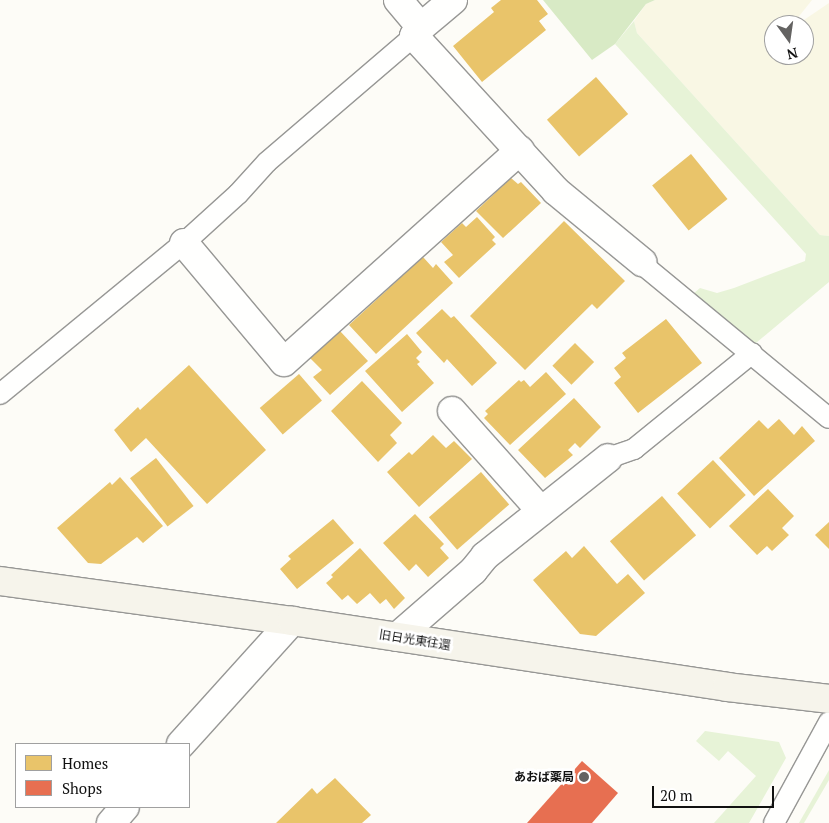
<!DOCTYPE html>
<html>
<head>
<meta charset="utf-8">
<style>
  body { margin:0 }
  #map { position:relative; width:829px; height:823px; overflow:hidden; background:#fdfcf7; font-family:"PT Serif","Noto Sans JP",serif }
  div>[style] { position:absolute }
  [style*='--x'] { left:calc(var(--x)*1px); top:calc(var(--y)*1px); width:calc(var(--w)*1px); rotate:calc(var(--a)*1deg) }
  .farmland>* { inset:0; background:#f9f7e4 }
  .green>* { inset:0; background:#e7f3d7 }
  .forest>* { inset:0; background:#d8eac5 }
  .homes>* { inset:0; background:#e9c46a; transform-origin:0 0 }
  .shops>* { inset:0; background:#e76f51 }
  .roads { filter:drop-shadow(1px 0 #979795) drop-shadow(-1px 0 #979795) drop-shadow(0 1px #979795) drop-shadow(0 -1px #979795) }
  .lane>* { height:20px; margin:-10px; padding:0 10px; transform-origin:10px; border-radius:10px; background:#fffffe }
  .street>* { height:28px; margin:-14px; padding:0 14px; transform-origin:14px; border-radius:14px; background:#fffffe }
  .secondary>* { height:28px; margin:-14px; padding:0 14px; transform-origin:14px; border-radius:14px; background:#f6f4eb }
  .dots>* { width:14px; height:14px; translate:-50% -50%; box-sizing:border-box; border:2px solid #fff; border-radius:50% }
  span { translate:-50% -50%; white-space:nowrap; text-align:center; line-height:1.15; -webkit-text-stroke:5px #fff; paint-order:stroke }
  .street-label { font-size:12px; color:#111 }
  .poi-label { font-size:12px; color:#111; font-weight:700 }
  .right { translate:-100% -50%; text-align:right }
  .legend { position:absolute; left:15px; top:743px; width:175px; height:65px; box-sizing:border-box; background:#fff; border:1px solid #a0a0a0; margin:0; padding:6px 9px; list-style:none; font-size:15px; color:#111 }
  .legend li { display:flex; align-items:center; gap:10px; height:25px }
  .legend b { width:25px; border:1px solid #a0a0a0 }
  .north { position:absolute; left:764px; top:15px; width:50px; height:50px; box-sizing:border-box; background:#fff; border:1px solid #a0a0a0; border-radius:50%; rotate:166deg; font-size:14px; font-weight:700; line-height:20px; text-align:center; color:#111 }
  .north::after { content:''; display:block; margin:auto; width:18px; height:22px; background:#646362; clip-path:polygon(50% 0,100% 100%,50% 72%,0 100%) }
  .scale { position:absolute; left:652px; top:786px; width:122px; height:22px; box-sizing:border-box; border:2px solid #111; border-top:0; padding-left:6px; font-size:15px; line-height:18px; white-space:nowrap; color:#111; -webkit-text-stroke:4px #fff; paint-order:stroke }
</style>
</head>
<body>
<div id="map">
  <div class="farmland">
    <div style="clip-path:polygon(evenodd,655px 0,812px 0,796px 20px,798px 24px,829px 3px,829px 236px,820px 235px,637px 33px,634px 21px,646px 4px,655px 0,774px 25px,804px 25px,804px 55px,774px 55px,774px 25px)"></div>
  </div>
  <div class="green">
    <div style="clip-path:polygon(634px 21px,637px 33px,820px 235px,829px 236px,829px 282px,756px 343px,747px 342px,693px 294px,700px 288px,717px 293px,734px 288px,805px 261px,806px 254px,615px 44px)"></div>
    <div style="clip-path:polygon(705px 731px,779px 742px,786px 758px,749px 823px,714px 823px,756px 776px,728px 751px,719px 761px,696px 741px)"></div>
    <div style="clip-path:polygon(829px 770px,829px 780px,804px 823px,799px 823px)"></div>
  </div>
  <div class="forest">
    <div style="clip-path:polygon(543px 0,655px 0,646px 4px,615px 44px,592px 60px)"></div>
  </div>
  <div class="homes">
    <div style="clip-path:polygon(501px 0,537px 0,548px 14px,539px 21px,546px 30px,482px 82px,453px 46px,494px 12px,491px 8px)"></div>
    <div style="left:596px;top:77px;width:49px;height:65px;rotate:49deg"></div>
    <div style="left:691px;top:154px;width:58px;height:50px;rotate:51deg"></div>
    <div style="clip-path:polygon(511px 178px,518px 184px,521px 182px,541px 203px,503px 238px,476px 211px)"></div>
    <div style="clip-path:polygon(477px 217px,495px 237px,492px 240px,496px 244px,459px 278px,444px 262px,453px 255px,441px 242px,462px 223px,466px 227px)"></div>
    <div style="clip-path:polygon(564px 221px,625px 281px,597px 309px,592px 304px,525px 370px,470px 316px)"></div>
    <div style="clip-path:polygon(423px 257px,433px 268px,436px 264px,453px 283px,376px 354px,349px 325px)"></div>
    <div style="clip-path:polygon(442px 309px,451px 318px,454px 316px,497px 363px,472px 386px,447px 359px,444px 363px,416px 333px)"></div>
    <div style="clip-path:polygon(666px 319px,702px 363px,638px 413px,614px 383px,621px 377px,614px 368px,626px 358px,622px 353px)"></div>
    <div style="clip-path:polygon(340px 331px,368px 361px,330px 395px,313px 377px,322px 370px,310px 358px)"></div>
    <div style="clip-path:polygon(407px 334px,422px 352px,416px 358px,420px 362px,417px 364px,434px 383px,402px 412px,365px 371px)"></div>
    <div style="left:575px;top:343px;width:27px;height:32px;rotate:45deg"></div>
    <div style="clip-path:polygon(189px 365px,266px 450px,207px 504px,146px 438px,131px 452px,114px 430px,138px 407px,140px 410px)"></div>
    <div style="clip-path:polygon(546px 372px,566px 394px,510px 445px,484px 418px,488px 414px,485px 411px,519px 380px,521px 382px,524px 380px,530px 387px)"></div>
    <div style="left:299px;top:374px;width:35px;height:52px;rotate:49deg"></div>
    <div style="clip-path:polygon(362px 381px,402px 423px,390px 435px,397px 443px,378px 462px,331px 411px)"></div>
    <div style="clip-path:polygon(574px 398px,601px 427px,580px 448px,575px 443px,568px 450px,573px 455px,545px 478px,518px 450px)"></div>
    <div style="clip-path:polygon(779px 419px,794px 435px,802px 426px,815px 441px,754px 496px,719px 458px,759px 420px,768px 429px)"></div>
    <div style="clip-path:polygon(433px 435px,446px 448px,454px 441px,472px 459px,419px 507px,387px 472px,409px 452px,412px 455px)"></div>
    <div style="left:156px;top:458px;width:61px;height:33px;rotate:52deg"></div>
    <div style="left:713px;top:460px;width:48px;height:49px;rotate:47deg"></div>
    <div style="left:481px;top:472px;width:43px;height:69px;rotate:49deg"></div>
    <div style="clip-path:polygon(120px 477px,163px 526px,143px 543px,137px 537px,101px 564px,88px 563px,57px 528px,110px 482px,112px 485px)"></div>
    <div style="clip-path:polygon(768px 489px,794px 516px,782px 528px,789px 535px,772px 551px,767px 546px,757px 555px,729px 526px)"></div>
    <div style="left:662px;top:496px;width:52px;height:69px;rotate:49deg"></div>
    <div style="clip-path:polygon(415px 514px,444px 544px,440px 548px,449px 558px,428px 577px,416px 564px,409px 571px,383px 543px)"></div>
    <div style="clip-path:polygon(333px 519px,354px 543px,297px 589px,280px 569px,291px 559px,288px 556px)"></div>
    <div style="clip-path:polygon(829px 522px,829px 549px,815px 535px)"></div>
    <div style="clip-path:polygon(584px 546px,617px 584px,628px 574px,645px 593px,596px 636px,580px 634px,533px 580px,566px 551px,572px 558px)"></div>
    <div style="clip-path:polygon(360px 548px,405px 598px,394px 609px,386px 599px,380px 604px,370px 593px,357px 604px,348px 595px,342px 600px,326px 583px,333px 577px,331px 575px)"></div>
    <div style="clip-path:polygon(335px 778px,371px 815px,362px 823px,276px 823px,312px 788px,317px 794px)"></div>
  </div>
  <div class="shops">
    <div style="clip-path:polygon(582px 761px,618px 793px,592px 823px,527px 823px)"></div>
  </div>
  <div class="roads">
    <div class="lane">
      <div style="--x:642;--y:262;--w:9;--a:49"></div>
      <div style="--x:648;--y:269;--w:234;--a:39.5"></div>
      <div style="--x:0;--y:394;--w:238;--a:-39.4"></div>
      <div style="--x:184;--y:243;--w:73;--a:-42.2"></div>
      <div style="--x:238;--y:194;--w:43;--a:-47.8"></div>
      <div style="--x:267;--y:162;--w:194;--a:-40.6"></div>
      <div style="--x:608;--y:458;--w:28;--a:-19"></div>
      <div style="--x:634;--y:449;--w:152;--a:-39.1"></div>
      <div style="--x:774;--y:823;--w:115;--a:-61.4"></div>
    </div>
    <div class="street">
      <div style="--x:398;--y:0;--w:35;--a:50"></div>
      <div style="--x:453;--y:0;--w:42;--a:139.8"></div>
      <div style="--x:421;--y:27;--w:11;--a:128"></div>
      <div style="--x:414;--y:36;--w:210;--a:47.5"></div>
      <div style="--x:556;--y:191;--w:112;--a:39.5"></div>
      <div style="--x:184;--y:243;--w:155;--a:50"></div>
      <div style="--x:284;--y:362;--w:317;--a:-41.9"></div>
      <div style="--x:452;--y:411;--w:134;--a:48.3"></div>
      <div style="--x:397;--y:637;--w:101;--a:-41"></div>
      <div style="--x:473;--y:571;--w:19;--a:-51"></div>
      <div style="--x:485;--y:556;--w:157;--a:-38.5"></div>
      <div style="--x:181;--y:744;--w:166;--a:-47.9"></div>
      <div style="--x:111;--y:823;--w:21;--a:-49"></div>
    </div>
    <div class="secondary">
      <div style="--x:0;--y:581;--w:295;--a:7.8"></div>
      <div style="--x:292;--y:621;--w:440;--a:8.6"></div>
      <div style="--x:727;--y:687;--w:103;--a:6.7"></div>
    </div>
  </div>
  <div class="dots">
    <div style="left:584px;top:777px;background:#646362"></div>
  </div>
  <div class="street-label">
    <span style="left:415px;top:640px;rotate:9deg">旧日光東往還</span>
  </div>
  <div class="poi-label">
    <span class="right" style="left:574px;top:777px">あおば薬局</span>
  </div>
  <ul class="legend">
  <li><b style="height:14px;background:#e9c46a"></b>Homes</li>
  <li><b style="height:14px;background:#e76f51"></b>Shops</li>
  </ul>
  <div class="north">N</div>
  <div class="scale">20 m</div>
</div>
</body>
</html>
